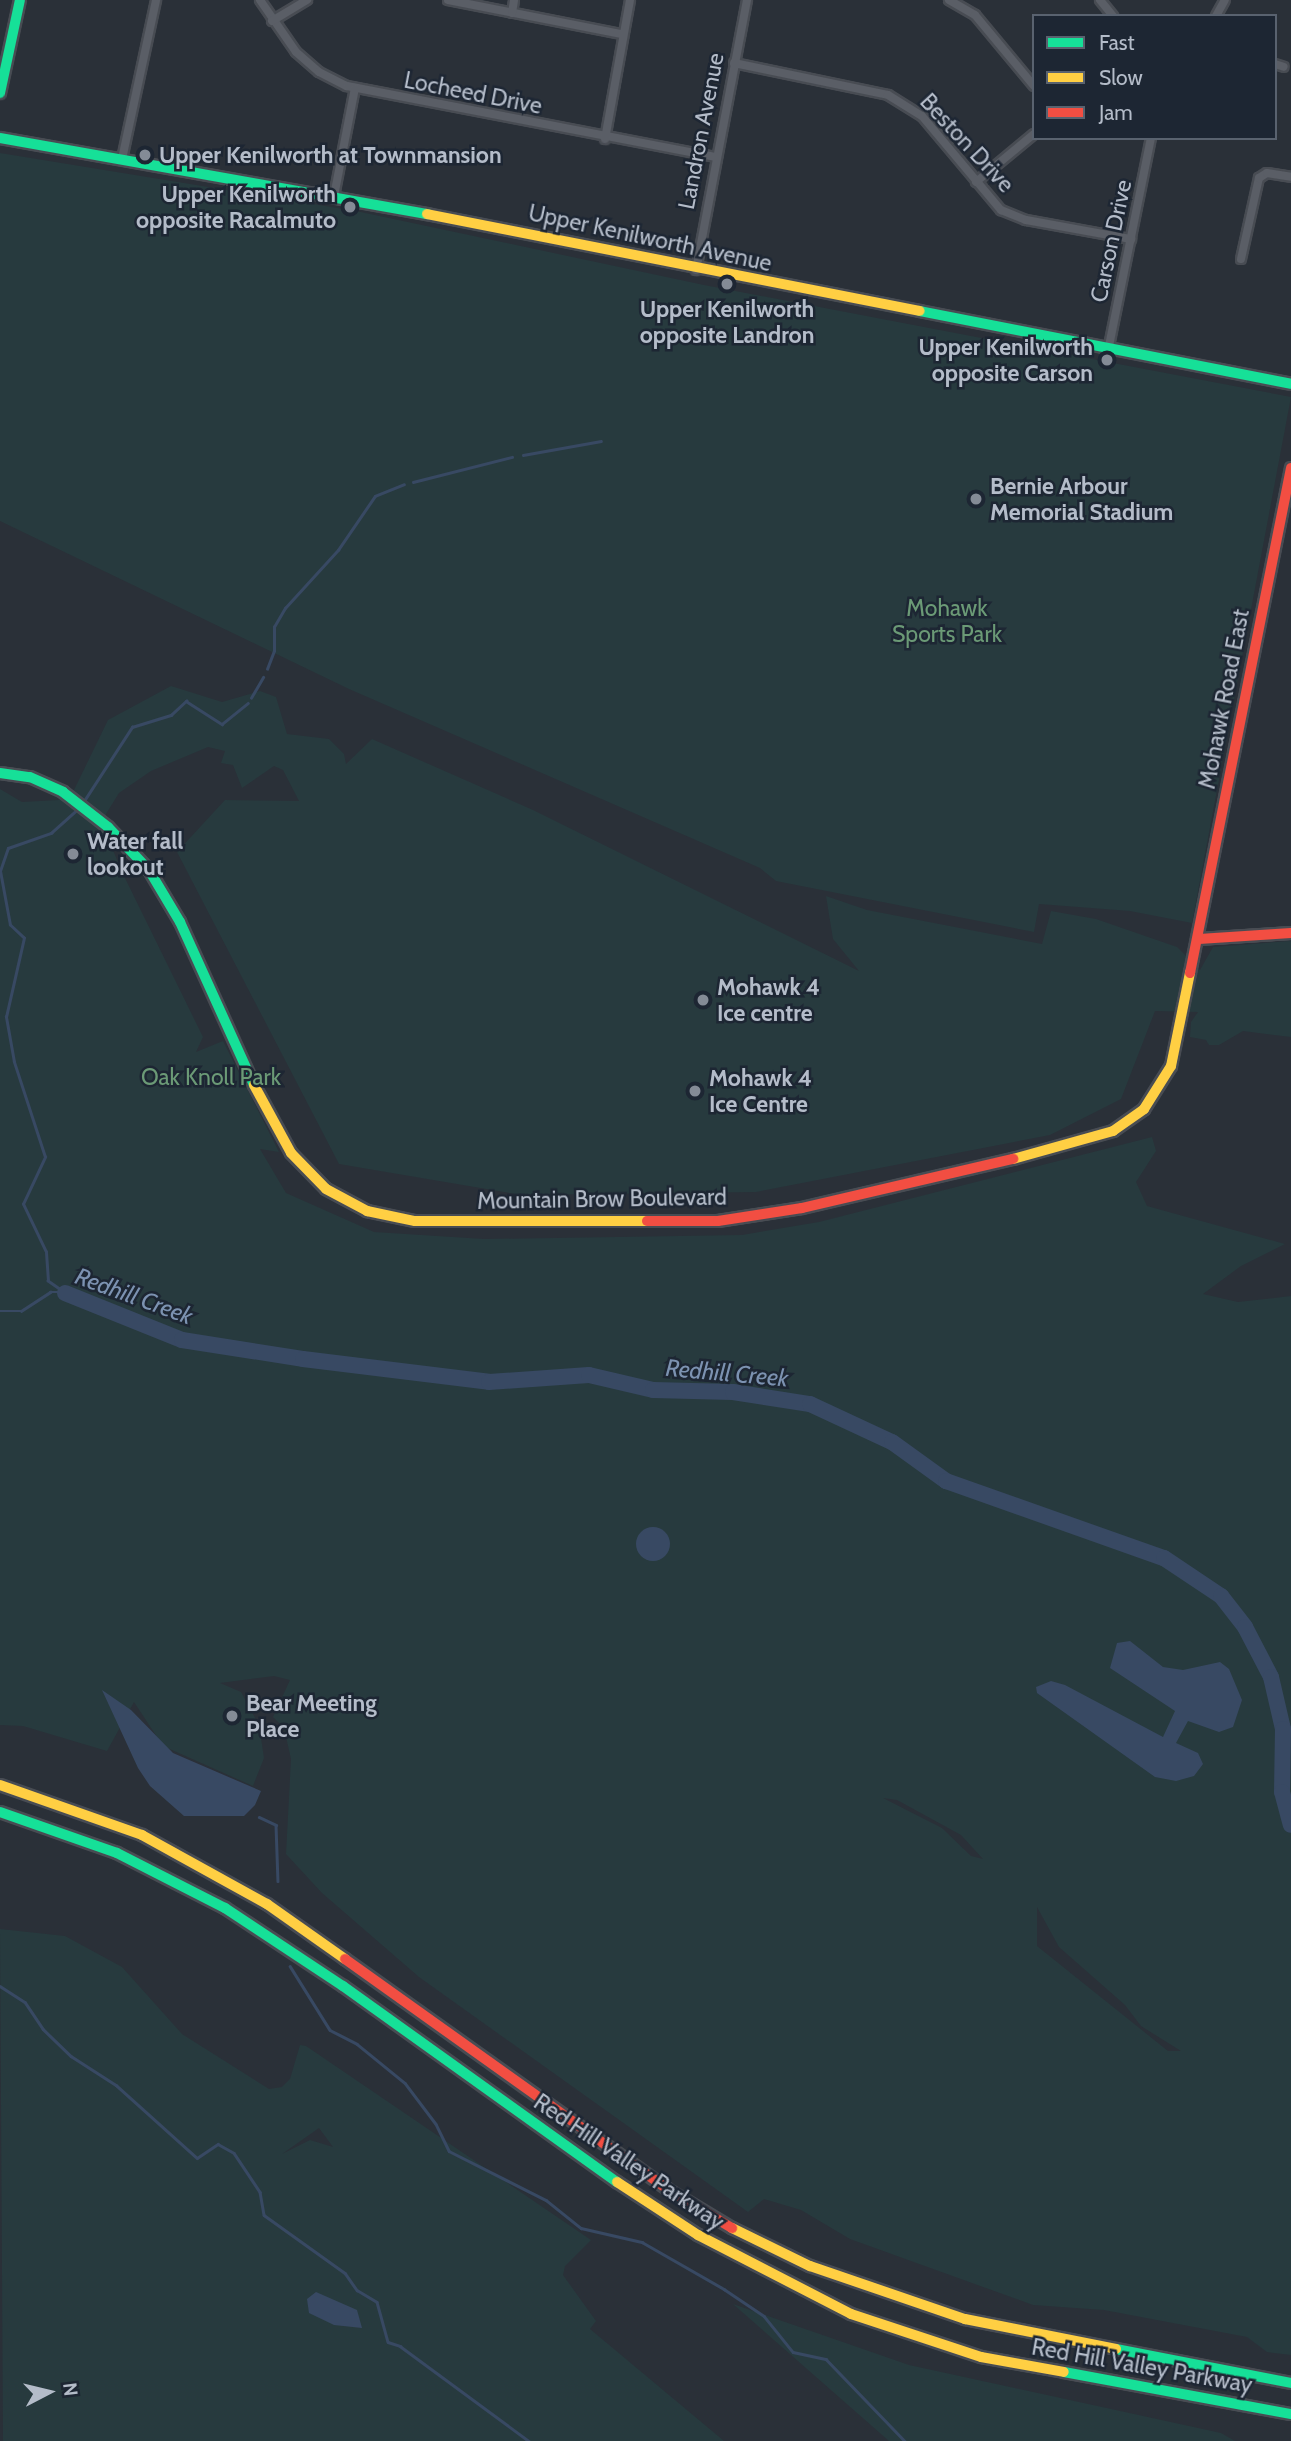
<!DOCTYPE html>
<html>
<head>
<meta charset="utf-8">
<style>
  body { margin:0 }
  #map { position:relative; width:1291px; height:2441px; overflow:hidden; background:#2a3038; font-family:Cabin,sans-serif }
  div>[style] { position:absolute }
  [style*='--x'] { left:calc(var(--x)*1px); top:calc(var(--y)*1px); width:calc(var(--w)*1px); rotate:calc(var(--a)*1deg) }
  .green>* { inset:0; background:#273a3e }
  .water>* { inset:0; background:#384963 }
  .round { border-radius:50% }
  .stream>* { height:2.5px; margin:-1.25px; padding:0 1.25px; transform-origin:1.25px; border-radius:1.25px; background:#384963 }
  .river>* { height:16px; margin:-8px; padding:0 8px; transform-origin:8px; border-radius:8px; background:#384963 }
  .roads { filter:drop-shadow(2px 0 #484c53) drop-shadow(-2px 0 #484c53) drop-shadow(0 2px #484c53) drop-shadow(0 -2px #484c53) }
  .street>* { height:8px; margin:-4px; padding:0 4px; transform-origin:4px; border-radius:4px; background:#5a5e66 }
  .fast>* { height:10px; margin:-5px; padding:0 5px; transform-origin:5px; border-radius:5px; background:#16e098 }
  .slow>* { height:10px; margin:-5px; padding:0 5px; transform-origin:5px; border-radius:5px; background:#ffcf43 }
  .jam>* { height:10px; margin:-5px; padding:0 5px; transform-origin:5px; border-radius:5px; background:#f24e42 }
  .dots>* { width:19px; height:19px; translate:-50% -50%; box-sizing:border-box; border:4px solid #1d2633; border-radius:50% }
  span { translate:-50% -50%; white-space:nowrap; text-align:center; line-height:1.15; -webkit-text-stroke:5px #1d2633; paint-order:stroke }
  .street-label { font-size:23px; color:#b4bcc9 }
  .poi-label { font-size:23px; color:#b4bcc9; font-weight:700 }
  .left { translate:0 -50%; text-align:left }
  .right { translate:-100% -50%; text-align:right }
  .park-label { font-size:23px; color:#6b9a76 }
  .water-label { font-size:24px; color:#7c92b1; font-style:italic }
  .legend { position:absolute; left:1032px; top:14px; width:245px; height:126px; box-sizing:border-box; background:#1d2633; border:2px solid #59626f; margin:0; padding:9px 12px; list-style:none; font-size:21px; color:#b4bcc9 }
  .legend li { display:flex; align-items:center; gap:14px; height:35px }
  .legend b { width:35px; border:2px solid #59626f }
  .north { position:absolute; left:14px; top:2357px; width:70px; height:70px; -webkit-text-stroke:5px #1d2633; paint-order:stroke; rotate:83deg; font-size:19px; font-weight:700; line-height:28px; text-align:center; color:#b4bcc9 }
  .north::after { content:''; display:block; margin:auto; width:24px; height:32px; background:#b4bcc9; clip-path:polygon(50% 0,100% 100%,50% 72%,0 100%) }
</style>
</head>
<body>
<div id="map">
  <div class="green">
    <div style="clip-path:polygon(0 153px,356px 211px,704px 285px,1291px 397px,1192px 923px,1130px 911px,1039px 904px,1034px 932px,776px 881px,760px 868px,349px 689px,0 521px)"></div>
    <div style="clip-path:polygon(evenodd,171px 686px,222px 702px,260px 691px,276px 697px,287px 734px,329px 739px,344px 754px,346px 764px,372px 739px,533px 810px,859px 971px,833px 939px,826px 896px,867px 910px,1042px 944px,1051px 911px,1096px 919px,1177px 947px,1200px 970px,1213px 947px,1291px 941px,1291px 1037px,1243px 1031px,1219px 1045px,1209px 1045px,1206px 1040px,1190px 1037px,1191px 1022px,1198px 1012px,1155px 1011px,1121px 1099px,1050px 1135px,756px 1192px,522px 1195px,339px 1164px,177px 852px,225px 800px,299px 801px,283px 770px,274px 766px,242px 788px,233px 765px,221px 763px,225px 751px,208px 747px,151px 771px,119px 793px,106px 814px,110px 843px,123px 874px,203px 1037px,196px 1052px,223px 1041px,279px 1152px,260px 1149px,286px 1193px,374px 1232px,484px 1239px,742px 1235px,819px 1222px,1152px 1137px,1156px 1151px,1136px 1182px,1147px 1206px,1285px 1244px,1241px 1266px,1203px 1294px,1238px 1302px,1291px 1296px,1291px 2355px,1267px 2352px,1247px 2337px,1104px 2310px,1033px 2305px,850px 2239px,801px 2210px,764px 2199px,748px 2212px,419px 1977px,322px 1893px,286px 1854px,291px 1759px,284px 1728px,273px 1717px,290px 1680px,274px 1676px,220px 1683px,241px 1692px,259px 1725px,264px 1758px,253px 1786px,163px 1746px,134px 1702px,107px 1751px,23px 1726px,0 1725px,0 789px,22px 802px,59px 800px,74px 790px,108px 720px,171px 686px,883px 1798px,897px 1800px,961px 1835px,983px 1859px,971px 1856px,942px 1828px,883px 1798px,171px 686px,1037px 1907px,1059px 1947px,1125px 2005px,1141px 2026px,1181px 2051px,1168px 2051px,1037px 1946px,1037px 1907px)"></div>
    <div style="clip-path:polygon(evenodd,0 1929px,65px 1936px,122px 1967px,182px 2034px,269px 2089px,282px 2087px,290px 2079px,300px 2045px,306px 2046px,591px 2240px,565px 2266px,563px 2275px,596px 2321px,590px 2329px,724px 2441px,3px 2441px,0 1929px,319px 2128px,333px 2147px,310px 2140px,282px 2154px,319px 2128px)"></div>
    <div style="clip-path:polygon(733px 2304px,909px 2365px,1221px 2433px,1235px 2441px,889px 2441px)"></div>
  </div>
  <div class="water">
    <div class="round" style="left:636px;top:1527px;width:34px;height:34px"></div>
    <div style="clip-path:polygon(1130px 1641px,1163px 1667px,1183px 1670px,1220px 1662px,1229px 1669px,1242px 1700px,1233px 1727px,1219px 1732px,1188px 1721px,1176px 1743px,1198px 1753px,1203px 1764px,1194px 1776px,1176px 1781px,1155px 1777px,1037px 1693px,1036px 1687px,1051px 1681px,1065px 1685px,1163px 1737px,1175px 1711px,1110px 1668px,1117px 1643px)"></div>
    <div style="clip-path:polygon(102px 1690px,131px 1710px,173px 1753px,261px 1791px,255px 1805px,244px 1816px,184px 1816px,150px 1786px,138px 1768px)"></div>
    <div style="clip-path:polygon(316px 2292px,357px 2310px,362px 2328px,334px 2325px,309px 2313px,307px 2299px)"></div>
  </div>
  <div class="stream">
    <div style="--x:523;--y:455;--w:79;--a:-10.2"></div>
    <div style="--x:413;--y:482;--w:102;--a:-14.2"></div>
    <div style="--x:267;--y:669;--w:19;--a:-69"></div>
    <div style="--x:274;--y:651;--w:24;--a:-90"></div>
    <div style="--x:274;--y:627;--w:22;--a:-60"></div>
    <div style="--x:285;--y:608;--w:79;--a:-47.6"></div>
    <div style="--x:338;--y:550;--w:65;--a:-55.6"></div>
    <div style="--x:375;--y:496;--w:31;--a:-22"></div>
    <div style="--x:251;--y:698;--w:24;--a:-60"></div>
    <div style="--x:82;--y:804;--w:92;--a:-57"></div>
    <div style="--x:132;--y:727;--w:41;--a:-17.1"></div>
    <div style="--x:171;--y:715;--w:21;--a:-43"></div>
    <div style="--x:186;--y:701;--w:43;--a:32.6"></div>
    <div style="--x:222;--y:724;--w:33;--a:-39"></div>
    <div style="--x:65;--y:1293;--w:21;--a:-145"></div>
    <div style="--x:48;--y:1281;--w:29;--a:-94"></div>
    <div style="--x:46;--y:1252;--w:53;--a:-115.6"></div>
    <div style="--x:23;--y:1204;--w:52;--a:-64.9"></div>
    <div style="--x:45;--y:1157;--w:100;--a:-108.1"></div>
    <div style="--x:14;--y:1062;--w:46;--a:-100.1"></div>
    <div style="--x:6;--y:1017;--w:81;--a:-77.2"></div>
    <div style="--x:24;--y:938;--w:19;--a:-137"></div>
    <div style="--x:10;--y:925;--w:55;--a:-100.5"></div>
    <div style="--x:0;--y:871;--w:24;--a:-71"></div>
    <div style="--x:8;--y:848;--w:46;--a:-19.2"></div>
    <div style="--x:51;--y:833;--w:36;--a:-42"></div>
    <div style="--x:0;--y:1311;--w:21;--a:0"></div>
    <div style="--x:21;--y:1311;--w:35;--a:-33"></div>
    <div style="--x:50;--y:1292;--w:11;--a:0"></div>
    <div style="--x:259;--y:1817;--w:19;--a:25"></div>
    <div style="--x:276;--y:1825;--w:56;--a:88"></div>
    <div style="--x:290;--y:1966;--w:75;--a:58"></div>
    <div style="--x:330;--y:2030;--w:30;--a:27"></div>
    <div style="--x:357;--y:2044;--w:62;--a:39.1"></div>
    <div style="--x:405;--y:2083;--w:51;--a:52.9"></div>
    <div style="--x:436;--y:2124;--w:30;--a:64"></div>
    <div style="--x:449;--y:2151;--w:109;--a:26.8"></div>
    <div style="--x:546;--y:2200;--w:45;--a:38.7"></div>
    <div style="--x:581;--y:2228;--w:63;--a:12.9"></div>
    <div style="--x:642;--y:2242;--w:95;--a:29.8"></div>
    <div style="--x:724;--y:2289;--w:48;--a:34"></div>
    <div style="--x:764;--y:2316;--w:46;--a:51.1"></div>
    <div style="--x:793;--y:2352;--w:34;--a:12"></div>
    <div style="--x:826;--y:2359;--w:114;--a:46.1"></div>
    <div style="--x:0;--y:1986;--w:30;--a:33"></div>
    <div style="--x:25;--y:2002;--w:32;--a:56"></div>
    <div style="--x:43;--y:2029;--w:39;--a:44"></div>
    <div style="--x:71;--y:2056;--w:54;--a:32.8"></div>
    <div style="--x:116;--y:2085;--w:109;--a:42"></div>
    <div style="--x:197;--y:2158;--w:25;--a:-34"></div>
    <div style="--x:218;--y:2144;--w:18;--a:29"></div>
    <div style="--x:234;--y:2153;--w:47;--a:56.3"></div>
    <div style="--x:260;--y:2192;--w:23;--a:80"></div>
    <div style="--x:264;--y:2215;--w:100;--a:35.6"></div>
    <div style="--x:345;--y:2273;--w:21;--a:55"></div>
    <div style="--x:357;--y:2290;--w:23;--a:31"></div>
    <div style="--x:377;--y:2302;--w:41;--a:74.6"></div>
    <div style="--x:388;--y:2342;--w:13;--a:18"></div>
    <div style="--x:400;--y:2346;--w:160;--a:36.4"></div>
  </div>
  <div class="river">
    <div style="--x:65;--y:1293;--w:126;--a:21.9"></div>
    <div style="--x:182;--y:1340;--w:122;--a:8.9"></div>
    <div style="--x:303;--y:1359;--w:187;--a:7"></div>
    <div style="--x:489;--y:1382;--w:100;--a:-4"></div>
    <div style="--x:589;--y:1375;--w:66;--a:13.2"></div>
    <div style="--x:653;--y:1390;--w:80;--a:1.4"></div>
    <div style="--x:733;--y:1392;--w:78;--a:8.9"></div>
    <div style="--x:810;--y:1404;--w:90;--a:24.9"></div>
    <div style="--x:892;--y:1442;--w:67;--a:35.8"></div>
    <div style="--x:946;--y:1481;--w:231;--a:19.5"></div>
    <div style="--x:1164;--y:1558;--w:69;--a:33.7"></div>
    <div style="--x:1221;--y:1596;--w:39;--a:52"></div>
    <div style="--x:1245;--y:1627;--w:56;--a:62.5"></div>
    <div style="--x:1271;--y:1677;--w:53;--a:77"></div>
    <div style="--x:1283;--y:1729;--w:63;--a:90.9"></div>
    <div style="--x:1282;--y:1792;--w:34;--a:75"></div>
  </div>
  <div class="roads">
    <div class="street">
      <div style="--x:260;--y:0;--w:63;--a:55.3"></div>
      <div style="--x:296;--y:52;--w:30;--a:41"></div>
      <div style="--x:319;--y:72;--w:31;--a:27"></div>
      <div style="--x:347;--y:86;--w:376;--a:10.9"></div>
      <div style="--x:448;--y:0;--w:177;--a:11.1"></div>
      <div style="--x:949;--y:0;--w:30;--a:30"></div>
      <div style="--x:975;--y:15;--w:92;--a:50.3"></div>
      <div style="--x:1100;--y:0;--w:21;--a:51"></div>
      <div style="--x:512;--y:13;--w:13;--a:-81"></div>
      <div style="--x:1216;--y:16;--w:18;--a:-61"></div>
      <div style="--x:272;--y:21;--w:41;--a:-31"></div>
      <div style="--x:734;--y:63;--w:157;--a:11.7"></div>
      <div style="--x:888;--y:95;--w:40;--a:32"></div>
      <div style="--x:922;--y:116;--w:123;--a:50"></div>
      <div style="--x:1001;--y:210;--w:27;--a:22"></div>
      <div style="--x:1026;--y:220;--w:107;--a:10.3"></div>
      <div style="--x:1275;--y:64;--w:9;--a:18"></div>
      <div style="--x:605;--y:139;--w:141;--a:-79.8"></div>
      <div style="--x:122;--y:159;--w:163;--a:-77.9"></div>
      <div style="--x:976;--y:182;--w:75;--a:-39.6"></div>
      <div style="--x:334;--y:196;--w:110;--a:-79"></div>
      <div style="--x:1241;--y:259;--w:83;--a:-77.5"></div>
      <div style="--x:1259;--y:178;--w:9;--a:-32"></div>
      <div style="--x:1267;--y:173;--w:24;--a:9"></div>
      <div style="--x:696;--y:270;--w:275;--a:-79.3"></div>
      <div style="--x:1108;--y:351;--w:217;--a:-78.6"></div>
    </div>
    <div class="fast">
      <div style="--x:0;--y:93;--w:95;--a:-77.9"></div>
      <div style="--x:0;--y:138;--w:434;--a:10.1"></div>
      <div style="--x:920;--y:311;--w:378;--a:11.1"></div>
      <div style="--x:0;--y:773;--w:30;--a:8"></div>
      <div style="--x:30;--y:777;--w:36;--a:24"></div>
      <div style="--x:63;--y:792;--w:57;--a:37.9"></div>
      <div style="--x:108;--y:827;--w:59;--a:46.4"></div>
      <div style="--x:149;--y:870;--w:61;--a:59.2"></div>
      <div style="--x:180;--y:922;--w:179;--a:65.6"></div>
      <div style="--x:0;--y:1812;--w:124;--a:19.3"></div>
      <div style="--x:117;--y:1853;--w:121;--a:27"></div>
      <div style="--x:225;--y:1908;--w:141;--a:33.5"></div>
      <div style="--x:343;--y:1986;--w:337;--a:35.6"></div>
      <div style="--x:1116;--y:2349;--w:178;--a:11"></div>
      <div style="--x:1064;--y:2372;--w:231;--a:10.5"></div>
    </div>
    <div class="slow">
      <div style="--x:427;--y:214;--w:502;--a:11.13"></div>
      <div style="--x:254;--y:1085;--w:77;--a:61.4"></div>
      <div style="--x:291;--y:1153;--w:50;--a:45.8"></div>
      <div style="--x:326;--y:1189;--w:47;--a:28.2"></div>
      <div style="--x:367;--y:1211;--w:49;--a:11.8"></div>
      <div style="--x:415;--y:1221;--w:232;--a:0"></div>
      <div style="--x:1013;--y:1159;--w:104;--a:-15.6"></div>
      <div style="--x:1113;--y:1131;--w:38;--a:-35"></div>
      <div style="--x:1144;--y:1109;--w:51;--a:-57.9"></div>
      <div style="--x:1171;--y:1066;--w:95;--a:-78.5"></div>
      <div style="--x:0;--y:1785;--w:151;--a:19.4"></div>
      <div style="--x:142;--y:1835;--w:143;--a:28.9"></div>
      <div style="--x:267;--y:1904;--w:95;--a:35.2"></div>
      <div style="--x:617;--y:2182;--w:97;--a:33.2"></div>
      <div style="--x:698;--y:2235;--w:172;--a:27.3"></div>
      <div style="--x:851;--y:2314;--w:137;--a:18.3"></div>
      <div style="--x:981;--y:2357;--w:84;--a:10.2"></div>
      <div style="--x:732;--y:2228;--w:87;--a:26"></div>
      <div style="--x:810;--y:2266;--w:164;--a:18.9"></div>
      <div style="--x:965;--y:2319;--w:154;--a:11.2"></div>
    </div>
    <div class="jam">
      <div style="--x:1199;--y:939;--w:92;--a:-3.7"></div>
      <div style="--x:1190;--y:973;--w:515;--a:-78.69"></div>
      <div style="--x:647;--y:1221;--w:71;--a:0"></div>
      <div style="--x:718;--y:1221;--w:85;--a:-8.8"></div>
      <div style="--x:802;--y:1208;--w:217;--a:-13.1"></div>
      <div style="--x:345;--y:1959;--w:396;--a:35.5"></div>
      <div style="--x:667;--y:2189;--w:76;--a:31"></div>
    </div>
  </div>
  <div class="dots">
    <div style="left:145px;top:155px;background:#848b96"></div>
    <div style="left:350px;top:207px;background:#848b96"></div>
    <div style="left:727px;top:284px;background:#848b96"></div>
    <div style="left:1107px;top:360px;background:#848b96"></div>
    <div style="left:976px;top:499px;background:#848b96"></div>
    <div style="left:73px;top:854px;background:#848b96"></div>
    <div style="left:703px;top:1000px;background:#848b96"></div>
    <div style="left:695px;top:1091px;background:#848b96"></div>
    <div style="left:232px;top:1716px;background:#848b96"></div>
  </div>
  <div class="street-label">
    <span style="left:473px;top:93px;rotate:11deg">Locheed Drive</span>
    <span style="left:701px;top:131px;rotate:-79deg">Landron Avenue</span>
    <span style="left:967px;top:143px;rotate:47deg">Beston Drive</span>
    <span style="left:650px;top:238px;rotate:12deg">Upper Kenilworth Avenue</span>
    <span style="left:1111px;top:241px;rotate:-78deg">Carson Drive</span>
    <span style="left:1224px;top:699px;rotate:-79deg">Mohawk Road East</span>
    <span style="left:602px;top:1199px;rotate:-1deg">Mountain Brow Boulevard</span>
    <span style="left:629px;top:2162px;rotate:34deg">Red Hill Valley Parkway</span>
    <span style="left:1142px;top:2366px;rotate:10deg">Red Hill Valley Parkway</span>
  </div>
  <div class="poi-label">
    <span class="left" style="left:159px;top:155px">Upper Kenilworth at Townmansion</span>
    <span class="right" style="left:336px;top:207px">Upper Kenilworth<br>opposite Racalmuto</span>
    <span style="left:727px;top:322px">Upper Kenilworth<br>opposite Landron</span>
    <span class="right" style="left:1093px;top:360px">Upper Kenilworth<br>opposite Carson</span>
    <span class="left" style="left:990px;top:499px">Bernie Arbour<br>Memorial Stadium</span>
    <span class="left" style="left:87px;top:854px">Water fall<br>lookout</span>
    <span class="left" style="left:717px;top:1000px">Mohawk 4<br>Ice centre</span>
    <span class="left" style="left:709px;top:1091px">Mohawk 4<br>Ice Centre</span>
    <span class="left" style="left:246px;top:1716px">Bear Meeting<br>Place</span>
  </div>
  <div class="park-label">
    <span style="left:947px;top:621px">Mohawk<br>Sports Park</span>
    <span style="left:211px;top:1077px">Oak Knoll Park</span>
  </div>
  <div class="water-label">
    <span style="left:134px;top:1296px;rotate:20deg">Redhill Creek</span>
    <span style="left:727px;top:1373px;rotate:5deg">Redhill Creek</span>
  </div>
  <ul class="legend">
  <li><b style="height:9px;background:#16e098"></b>Fast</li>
  <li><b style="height:9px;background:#ffcf43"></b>Slow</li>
  <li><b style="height:9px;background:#f24e42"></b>Jam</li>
  </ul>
  <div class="north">N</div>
</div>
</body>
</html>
